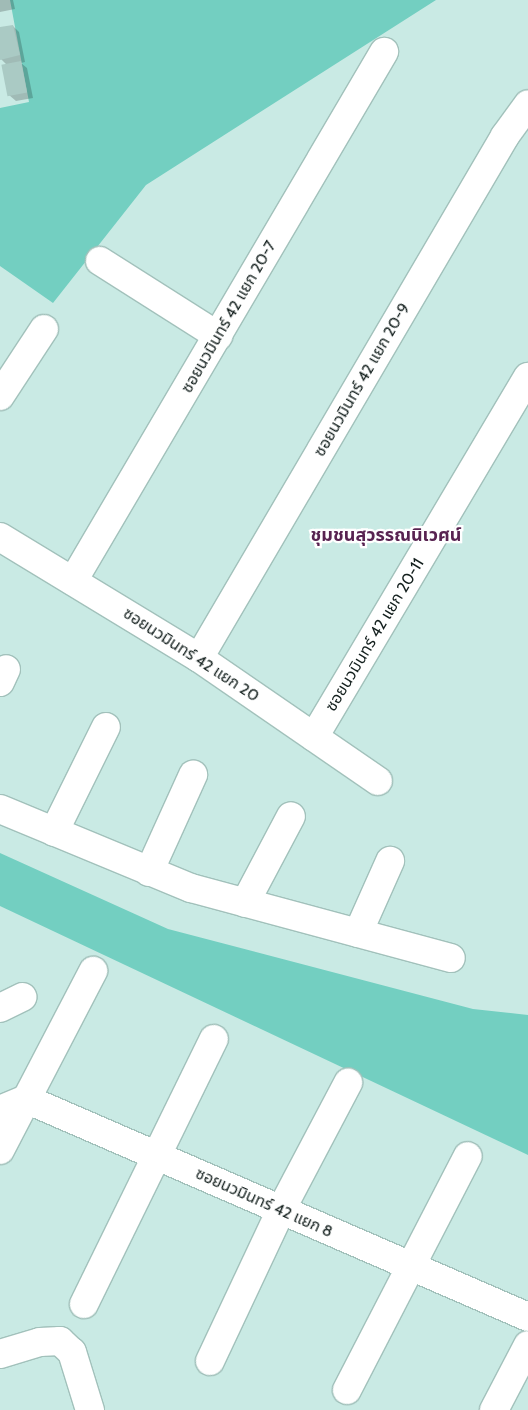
<!DOCTYPE html>
<html>
<head>
<meta charset="utf-8">
<style>
  body { margin:0 }
  #map { position:relative; width:528px; height:1410px; overflow:hidden; background:#c9eae4; font-family:Cabin,"Noto Sans Thai",sans-serif }
  div>[style] { position:absolute }
  [style*='--x'] { left:calc(var(--x)*1px); top:calc(var(--y)*1px); width:calc(var(--w)*1px); rotate:calc(var(--a)*1deg) }
  .green>* { inset:0; background:#73cfc1 }
  .shadow>* { inset:0; background:#0003 }
  .building>* { inset:0; background:#aacac4; transform-origin:0 0 }
  .roads { filter:drop-shadow(1px 0 #a2c1bb) drop-shadow(-1px 0 #a2c1bb) drop-shadow(0 1px #a2c1bb) drop-shadow(0 -1px #a2c1bb) }
  .minor>* { height:28px; margin:-14px; padding:0 14px; transform-origin:14px; border-radius:14px; background:#fff }
  span { translate:-50% -50%; white-space:nowrap; text-align:center; line-height:1.15; -webkit-text-stroke:4.5px #fff; paint-order:stroke }
  .street-label { font-size:16px; color:#131f1d }
  .neighbourhood-label { font-size:18px; color:#582351; font-weight:700 }
</style>
</head>
<body>
<div id="map">
  <div class="green">
    <div style="clip-path:polygon(10px 0,436px 0,146px 185px,53px 303px,0 266px,0 108px,29px 102px)"></div>
    <div style="clip-path:polygon(0 853px,168px 929px,473px 1009px,528px 1015px,528px 1155px,0 906px)"></div>
  </div>
  <div class="shadow">
    <div style="clip-path:polygon(0 0,13px 0,15px 9px,0 12px)"></div>
    <div style="clip-path:polygon(13px 26px,19px 32px,25px 62px,21px 63px,27px 68px,33px 98px,16px 101px,9px 95px,7px 65px,1px 59px,0 53px,0 29px)"></div>
  </div>
  <div class="building">
    <div style="clip-path:polygon(13px 25px,20px 55px,0 60px,0 27px)"></div>
    <div style="left:21px;top:61px;width:32px;height:20px;rotate:79deg"></div>
  </div>
  <div class="roads">
    <div class="minor">
      <div style="--x:100;--y:261;--w:140;--a:32.4"></div>
      <div style="--x:0;--y:396;--w:80;--a:-56.7"></div>
      <div style="--x:0;--y:537;--w:233;--a:31.3"></div>
      <div style="--x:199;--y:658;--w:217;--a:34.5"></div>
      <div style="--x:73;--y:581;--w:614;--a:-59.55"></div>
      <div style="--x:199;--y:658;--w:605;--a:-59.62"></div>
      <div style="--x:505;--y:136;--w:39;--a:-54"></div>
      <div style="--x:0;--y:682;--w:14;--a:-65"></div>
      <div style="--x:314;--y:737;--w:419;--a:-59.3"></div>
      <div style="--x:0;--y:809;--w:207;--a:22.5"></div>
      <div style="--x:191;--y:888;--w:269;--a:15.1"></div>
      <div style="--x:54;--y:832;--w:117;--a:-63.7"></div>
      <div style="--x:149;--y:872;--w:107;--a:-65.6"></div>
      <div style="--x:245;--y:903;--w:98;--a:-62.1"></div>
      <div style="--x:358;--y:933;--w:79;--a:-66"></div>
      <div style="--x:0;--y:1008;--w:25;--a:-26"></div>
      <div style="--x:0;--y:1110;--w:28;--a:-23"></div>
      <div style="--x:26;--y:1099;--w:547;--a:23.47"></div>
      <div style="--x:0;--y:1150;--w:202;--a:-62.5"></div>
      <div style="--x:84;--y:1304;--w:295;--a:-63.9"></div>
      <div style="--x:0;--y:1354;--w:42;--a:-16.7"></div>
      <div style="--x:40;--y:1342;--w:20;--a:-3"></div>
      <div style="--x:60;--y:1341;--w:16;--a:43"></div>
      <div style="--x:72;--y:1352;--w:61;--a:72.8"></div>
      <div style="--x:210;--y:1361;--w:167;--a:-64.8"></div>
      <div style="--x:281;--y:1210;--w:144;--a:-62.2"></div>
      <div style="--x:347;--y:1390;--w:263;--a:-62.7"></div>
      <div style="--x:494;--y:1410;--w:73;--a:-62.4"></div>
    </div>
  </div>
  <div class="street-label">
    <span style="left:229px;top:317px;rotate:-60deg">ซอยนวมินทร์ 42 แยก 20-7</span>
    <span style="left:362px;top:380px;rotate:-60deg">ซอยนวมินทร์ 42 แยก 20-9</span>
    <span style="left:375px;top:635px;rotate:-59deg">ซอยนวมินทร์ 42 แยก 20-11</span>
    <span style="left:191px;top:655px;rotate:33deg">ซอยนวมินทร์ 42 แยก 20</span>
    <span style="left:264px;top:1203px;rotate:24deg">ซอยนวมินทร์ 42 แยก 8</span>
  </div>
  <div class="neighbourhood-label">
    <span style="left:386px;top:535px">ชุมชนสุวรรณนิเวศน์</span>
  </div>
</div>
</body>
</html>
